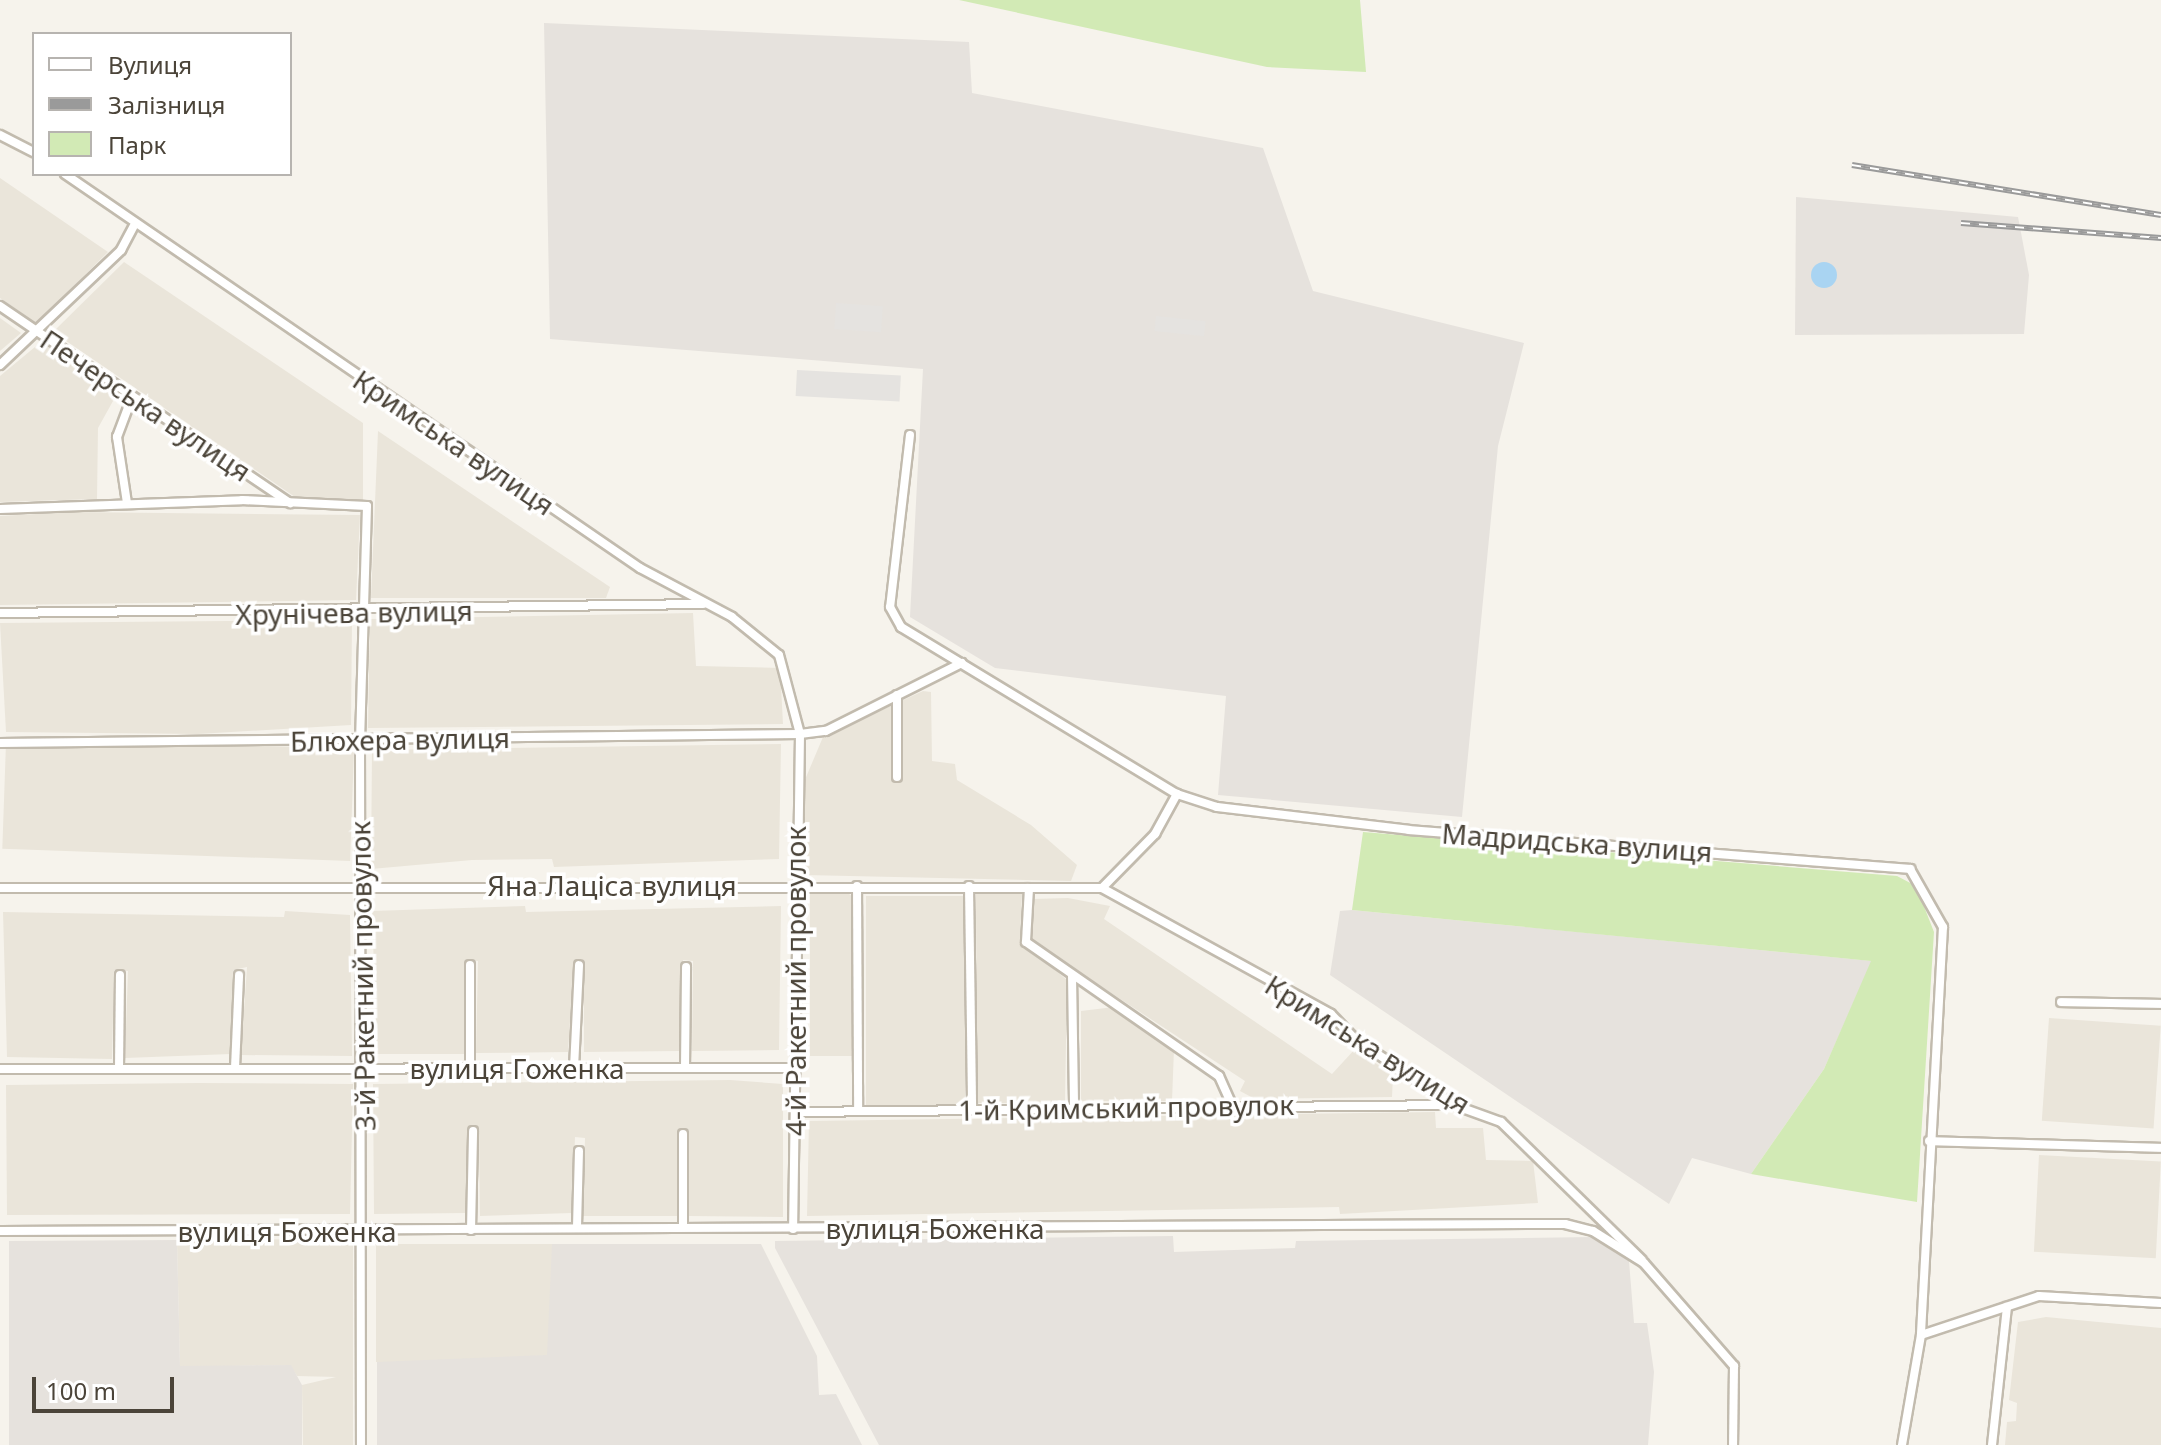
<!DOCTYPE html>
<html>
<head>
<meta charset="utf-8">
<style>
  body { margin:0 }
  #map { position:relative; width:2161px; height:1445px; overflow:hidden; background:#f6f3ec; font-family:"Noto Sans",sans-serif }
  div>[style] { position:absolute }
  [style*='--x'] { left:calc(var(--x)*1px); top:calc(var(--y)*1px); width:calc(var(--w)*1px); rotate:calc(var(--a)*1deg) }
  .residential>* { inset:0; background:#eae5da; transform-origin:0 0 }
  .industrial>* { inset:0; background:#e6e2dd }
  .green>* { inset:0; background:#d2eab5 }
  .parking>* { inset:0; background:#e5e3e0; transform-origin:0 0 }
  .water>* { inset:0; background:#a9d4f2 }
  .round { border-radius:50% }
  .roads { filter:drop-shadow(2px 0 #c2bbae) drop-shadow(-2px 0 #c2bbae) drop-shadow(0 2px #c2bbae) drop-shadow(0 -2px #c2bbae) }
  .minor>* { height:8px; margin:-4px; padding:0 4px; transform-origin:4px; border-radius:4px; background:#fff }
  .rail>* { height:6px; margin-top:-3px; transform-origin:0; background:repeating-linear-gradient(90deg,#fff 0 9px,#9a9a9a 0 18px); box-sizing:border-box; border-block:2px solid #9a9a9a }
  span { translate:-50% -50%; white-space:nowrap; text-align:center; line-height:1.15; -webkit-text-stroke:7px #fff; paint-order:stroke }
  .street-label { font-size:28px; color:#4b4439 }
  .legend { position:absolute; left:32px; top:32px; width:260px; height:144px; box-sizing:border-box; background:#fff; border:2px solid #b7b4b0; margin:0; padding:10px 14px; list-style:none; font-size:24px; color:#4b4439 }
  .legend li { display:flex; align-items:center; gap:16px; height:40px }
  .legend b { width:40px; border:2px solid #b7b4b0 }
  .scale { position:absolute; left:32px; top:1377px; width:142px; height:36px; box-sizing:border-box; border:4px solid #4b4439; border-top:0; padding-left:10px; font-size:24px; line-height:28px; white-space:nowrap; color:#4b4439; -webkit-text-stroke:6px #fff; paint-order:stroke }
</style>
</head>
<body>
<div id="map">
  <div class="residential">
    <div style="clip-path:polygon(0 178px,108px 252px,36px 323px,0 298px)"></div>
    <div style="clip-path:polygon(124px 262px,363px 423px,363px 501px,295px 497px,53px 332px)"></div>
    <div style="clip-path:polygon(0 318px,21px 333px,0 351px)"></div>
    <div style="clip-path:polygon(41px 342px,118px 392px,98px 428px,97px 499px,0 502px,0 376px)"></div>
    <div style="clip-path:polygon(378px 431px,610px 587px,606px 598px,371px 598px)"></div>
    <div style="clip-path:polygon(71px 512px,360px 515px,356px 600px,0 605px,0 516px)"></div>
    <div style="clip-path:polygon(693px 613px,696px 666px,780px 668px,783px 724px,368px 728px,370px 619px)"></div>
    <div style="clip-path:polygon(352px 620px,351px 725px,198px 734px,6px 732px,0 623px)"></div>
    <div style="clip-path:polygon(923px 691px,931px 692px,932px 761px,955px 764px,957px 780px,1031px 825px,1077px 865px,1071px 881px,805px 875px,804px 782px,823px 737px)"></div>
    <div style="clip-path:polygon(781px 744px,779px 859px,554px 867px,552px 859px,472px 860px,371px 869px,372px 750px)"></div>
    <div style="left:354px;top:749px;width:112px;height:348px;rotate:92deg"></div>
    <div style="clip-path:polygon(848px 893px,855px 899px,853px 1056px,810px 1056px,810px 894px)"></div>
    <div style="clip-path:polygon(976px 894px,1022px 894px,1020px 941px,1067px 980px,1065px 1103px,977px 1103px)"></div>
    <div style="left:866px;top:896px;width:99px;height:210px"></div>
    <div style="clip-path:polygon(1068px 898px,1110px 906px,1104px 919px,1332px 1074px,1355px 1049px,1393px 1075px,1392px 1097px,1255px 1099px,1240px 1091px,1245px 1081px,1032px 941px,1032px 899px)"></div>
    <div style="clip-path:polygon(525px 906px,526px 912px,781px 906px,779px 1050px,692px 1051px,693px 961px,683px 960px,679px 1051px,584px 1052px,584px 962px,574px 961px,568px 1052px,476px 1053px,478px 961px,466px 960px,464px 1054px,377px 1054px,372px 911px)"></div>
    <div style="clip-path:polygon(285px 911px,350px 915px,352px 1056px,241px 1055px,247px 967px,233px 970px,231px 1054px,125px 1058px,128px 971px,114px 970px,112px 1059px,7px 1057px,3px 912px,284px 917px)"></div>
    <div style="clip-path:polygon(1114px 1007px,1174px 1049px,1172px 1101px,1081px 1101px,1081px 1011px)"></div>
    <div style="left:2049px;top:1018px;width:112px;height:103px;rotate:4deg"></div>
    <div style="clip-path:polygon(730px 1080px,783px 1084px,783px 1217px,689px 1216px,689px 1130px,680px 1129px,677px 1216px,583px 1216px,585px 1138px,575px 1137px,572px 1213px,480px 1216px,479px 1127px,469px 1128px,466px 1213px,374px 1214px,373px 1084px)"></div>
    <div style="clip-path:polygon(198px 1083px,353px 1084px,350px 1214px,7px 1215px,6px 1085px)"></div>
    <div style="clip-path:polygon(1435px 1112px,1436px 1128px,1483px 1128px,1486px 1160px,1533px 1161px,1538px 1203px,1340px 1214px,1339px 1207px,807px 1216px,809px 1121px)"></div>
    <div style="left:2039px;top:1155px;width:122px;height:97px;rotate:3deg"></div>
    <div style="clip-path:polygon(353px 1239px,353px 1445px,303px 1445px,302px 1385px,336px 1377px,297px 1376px,290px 1365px,180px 1367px,177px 1240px)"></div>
    <div style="left:376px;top:1244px;width:176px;height:118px"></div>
    <div style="clip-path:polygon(2046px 1317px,2161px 1328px,2161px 1445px,2005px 1445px,2007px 1422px,2016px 1421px,2017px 1403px,2009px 1400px,2018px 1322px)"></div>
  </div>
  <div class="industrial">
    <div style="clip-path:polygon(544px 23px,969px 42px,972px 93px,1263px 148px,1313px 291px,1524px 343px,1498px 446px,1462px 817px,1218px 795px,1226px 696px,995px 668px,910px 617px,923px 369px,550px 339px)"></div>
    <div style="clip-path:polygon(1796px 197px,2018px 217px,2029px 275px,2024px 334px,1795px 335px)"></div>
    <div style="clip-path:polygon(1352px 910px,1872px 961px,1824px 1069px,1751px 1174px,1692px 1158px,1669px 1204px,1330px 975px,1340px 911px)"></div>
    <div style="clip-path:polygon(1173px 1236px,1174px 1252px,1295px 1248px,1296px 1241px,1592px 1237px,1629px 1261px,1634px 1323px,1647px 1323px,1654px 1372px,1648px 1445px,879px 1445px,775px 1248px,775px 1241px)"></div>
    <div style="clip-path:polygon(177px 1240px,180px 1366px,291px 1365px,302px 1385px,302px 1445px,9px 1445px,9px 1241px)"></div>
    <div style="clip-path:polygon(552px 1244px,761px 1244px,817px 1356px,819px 1395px,836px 1394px,862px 1445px,377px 1445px,377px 1362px,547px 1355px)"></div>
  </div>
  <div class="green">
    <div style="clip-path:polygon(959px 0,1360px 0,1366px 72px,1267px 67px)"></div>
    <div style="clip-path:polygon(1363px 832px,1897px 876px,1916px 886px,1934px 932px,1917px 1202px,1751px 1174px,1824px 1069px,1871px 961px,1352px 910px)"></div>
  </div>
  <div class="parking">
    <div style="left:836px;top:303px;width:47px;height:26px;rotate:4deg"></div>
    <div style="left:1156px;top:316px;width:50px;height:15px;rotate:6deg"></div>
    <div style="left:797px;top:370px;width:104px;height:26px;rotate:3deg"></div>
  </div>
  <div class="water">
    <div class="round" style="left:1811px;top:262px;width:26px;height:26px"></div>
  </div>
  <div class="roads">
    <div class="minor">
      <div style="--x:0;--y:135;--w:38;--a:27"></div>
      <div style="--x:65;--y:174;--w:697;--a:34.42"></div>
      <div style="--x:640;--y:568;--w:104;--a:28"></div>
      <div style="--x:732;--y:617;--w:60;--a:39"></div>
      <div style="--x:779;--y:655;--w:82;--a:75.1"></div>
      <div style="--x:800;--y:734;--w:495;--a:90.8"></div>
      <div style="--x:0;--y:306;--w:351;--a:34.2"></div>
      <div style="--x:0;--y:365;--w:167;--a:-43.5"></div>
      <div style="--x:121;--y:250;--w:27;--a:-62"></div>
      <div style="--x:910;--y:435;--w:173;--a:96.6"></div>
      <div style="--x:890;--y:607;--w:23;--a:61"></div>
      <div style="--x:901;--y:627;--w:323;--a:31.2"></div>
      <div style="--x:1177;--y:794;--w:42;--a:18"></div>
      <div style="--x:1217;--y:807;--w:193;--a:6.8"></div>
      <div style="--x:1409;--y:830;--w:503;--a:4.45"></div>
      <div style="--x:1910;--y:869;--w:67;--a:60.4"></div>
      <div style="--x:1943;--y:927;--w:409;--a:93.1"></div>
      <div style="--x:1921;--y:1335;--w:112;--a:99.8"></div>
      <div style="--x:127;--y:503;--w:67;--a:-98.6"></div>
      <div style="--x:117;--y:437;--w:43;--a:-69.4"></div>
      <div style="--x:0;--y:509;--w:242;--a:-2.1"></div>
      <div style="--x:242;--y:500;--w:125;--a:2.7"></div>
      <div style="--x:367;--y:506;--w:234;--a:91.7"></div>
      <div style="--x:360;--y:740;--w:705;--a:89.92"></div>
      <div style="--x:0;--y:613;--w:703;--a:-0.73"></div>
      <div style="--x:0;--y:743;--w:800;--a:-0.64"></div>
      <div style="--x:800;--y:734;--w:26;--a:-7"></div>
      <div style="--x:826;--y:731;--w:152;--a:-26.6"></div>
      <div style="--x:897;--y:777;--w:82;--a:-90"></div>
      <div style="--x:857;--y:886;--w:225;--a:89.7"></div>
      <div style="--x:969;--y:886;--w:223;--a:89.2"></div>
      <div style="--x:0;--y:888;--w:1102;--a:0"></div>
      <div style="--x:1102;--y:888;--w:76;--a:-45.5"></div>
      <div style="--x:1155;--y:834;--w:46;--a:-61.2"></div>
      <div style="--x:1029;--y:888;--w:54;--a:93.2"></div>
      <div style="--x:1026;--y:942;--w:235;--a:34.8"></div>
      <div style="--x:1219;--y:1076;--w:32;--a:66"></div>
      <div style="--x:1102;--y:888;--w:261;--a:28.8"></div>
      <div style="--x:1331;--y:1014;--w:35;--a:46"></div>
      <div style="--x:1355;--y:1039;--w:119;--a:33.7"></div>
      <div style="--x:1454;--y:1105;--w:50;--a:19.9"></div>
      <div style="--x:1501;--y:1122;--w:197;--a:44.4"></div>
      <div style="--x:1072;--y:975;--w:132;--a:89.1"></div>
      <div style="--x:2061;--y:1002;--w:100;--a:1.1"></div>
      <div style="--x:235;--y:1068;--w:93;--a:-87.5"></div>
      <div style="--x:470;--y:1068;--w:103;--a:-90"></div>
      <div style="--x:574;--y:1068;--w:103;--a:-87.2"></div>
      <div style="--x:685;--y:1068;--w:101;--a:-89.4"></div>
      <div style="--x:0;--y:1069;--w:795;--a:-0.07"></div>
      <div style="--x:119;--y:1069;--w:94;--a:-89.4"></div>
      <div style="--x:798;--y:1112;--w:655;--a:-0.61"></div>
      <div style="--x:1929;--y:1141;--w:232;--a:1.7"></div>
      <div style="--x:577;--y:1227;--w:76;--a:-88.5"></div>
      <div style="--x:683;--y:1227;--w:93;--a:-90"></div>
      <div style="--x:471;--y:1230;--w:99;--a:-88.8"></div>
      <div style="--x:0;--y:1231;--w:1565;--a:-0.26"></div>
      <div style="--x:1565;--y:1224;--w:29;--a:14"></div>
      <div style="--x:1593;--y:1231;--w:60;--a:32.1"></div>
      <div style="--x:1644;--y:1263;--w:137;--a:48.9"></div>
      <div style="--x:1734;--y:1366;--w:79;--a:90.7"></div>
      <div style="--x:1921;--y:1335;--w:124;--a:-18.3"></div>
      <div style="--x:2039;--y:1296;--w:122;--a:3.3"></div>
      <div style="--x:1992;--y:1445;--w:139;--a:-83.8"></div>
    </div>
  </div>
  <div class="rail">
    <div style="--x:1852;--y:165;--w:313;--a:9.2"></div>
    <div style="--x:1961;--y:223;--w:201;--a:4.3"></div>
  </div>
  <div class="street-label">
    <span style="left:146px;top:405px;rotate:34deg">Печерська вулиця</span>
    <span style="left:454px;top:442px;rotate:34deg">Кримська вулиця</span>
    <span style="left:354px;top:612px;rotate:-1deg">Хрунічева вулиця</span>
    <span style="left:400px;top:739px;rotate:-1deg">Блюхера вулиця</span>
    <span style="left:1577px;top:842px;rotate:4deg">Мадридська вулиця</span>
    <span style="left:612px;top:885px">Яна Лаціса вулиця</span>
    <span style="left:362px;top:976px;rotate:-91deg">3-й Ракетний провулок</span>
    <span style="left:795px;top:981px;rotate:-90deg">4-й Ракетний провулок</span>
    <span style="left:1368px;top:1044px;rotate:32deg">Кримська вулиця</span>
    <span style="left:517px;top:1068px">вулиця Гоженка</span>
    <span style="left:1126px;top:1107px;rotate:-1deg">1-й Кримський провулок</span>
    <span style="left:935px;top:1228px">вулиця Боженка</span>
    <span style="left:287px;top:1231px">вулиця Боженка</span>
  </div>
  <ul class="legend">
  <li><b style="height:10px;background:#fff"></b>Вулиця</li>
  <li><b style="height:10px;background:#9a9a9a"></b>Залізниця</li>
  <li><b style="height:22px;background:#d2eab5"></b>Парк</li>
  </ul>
  <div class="scale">100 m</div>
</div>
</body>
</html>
